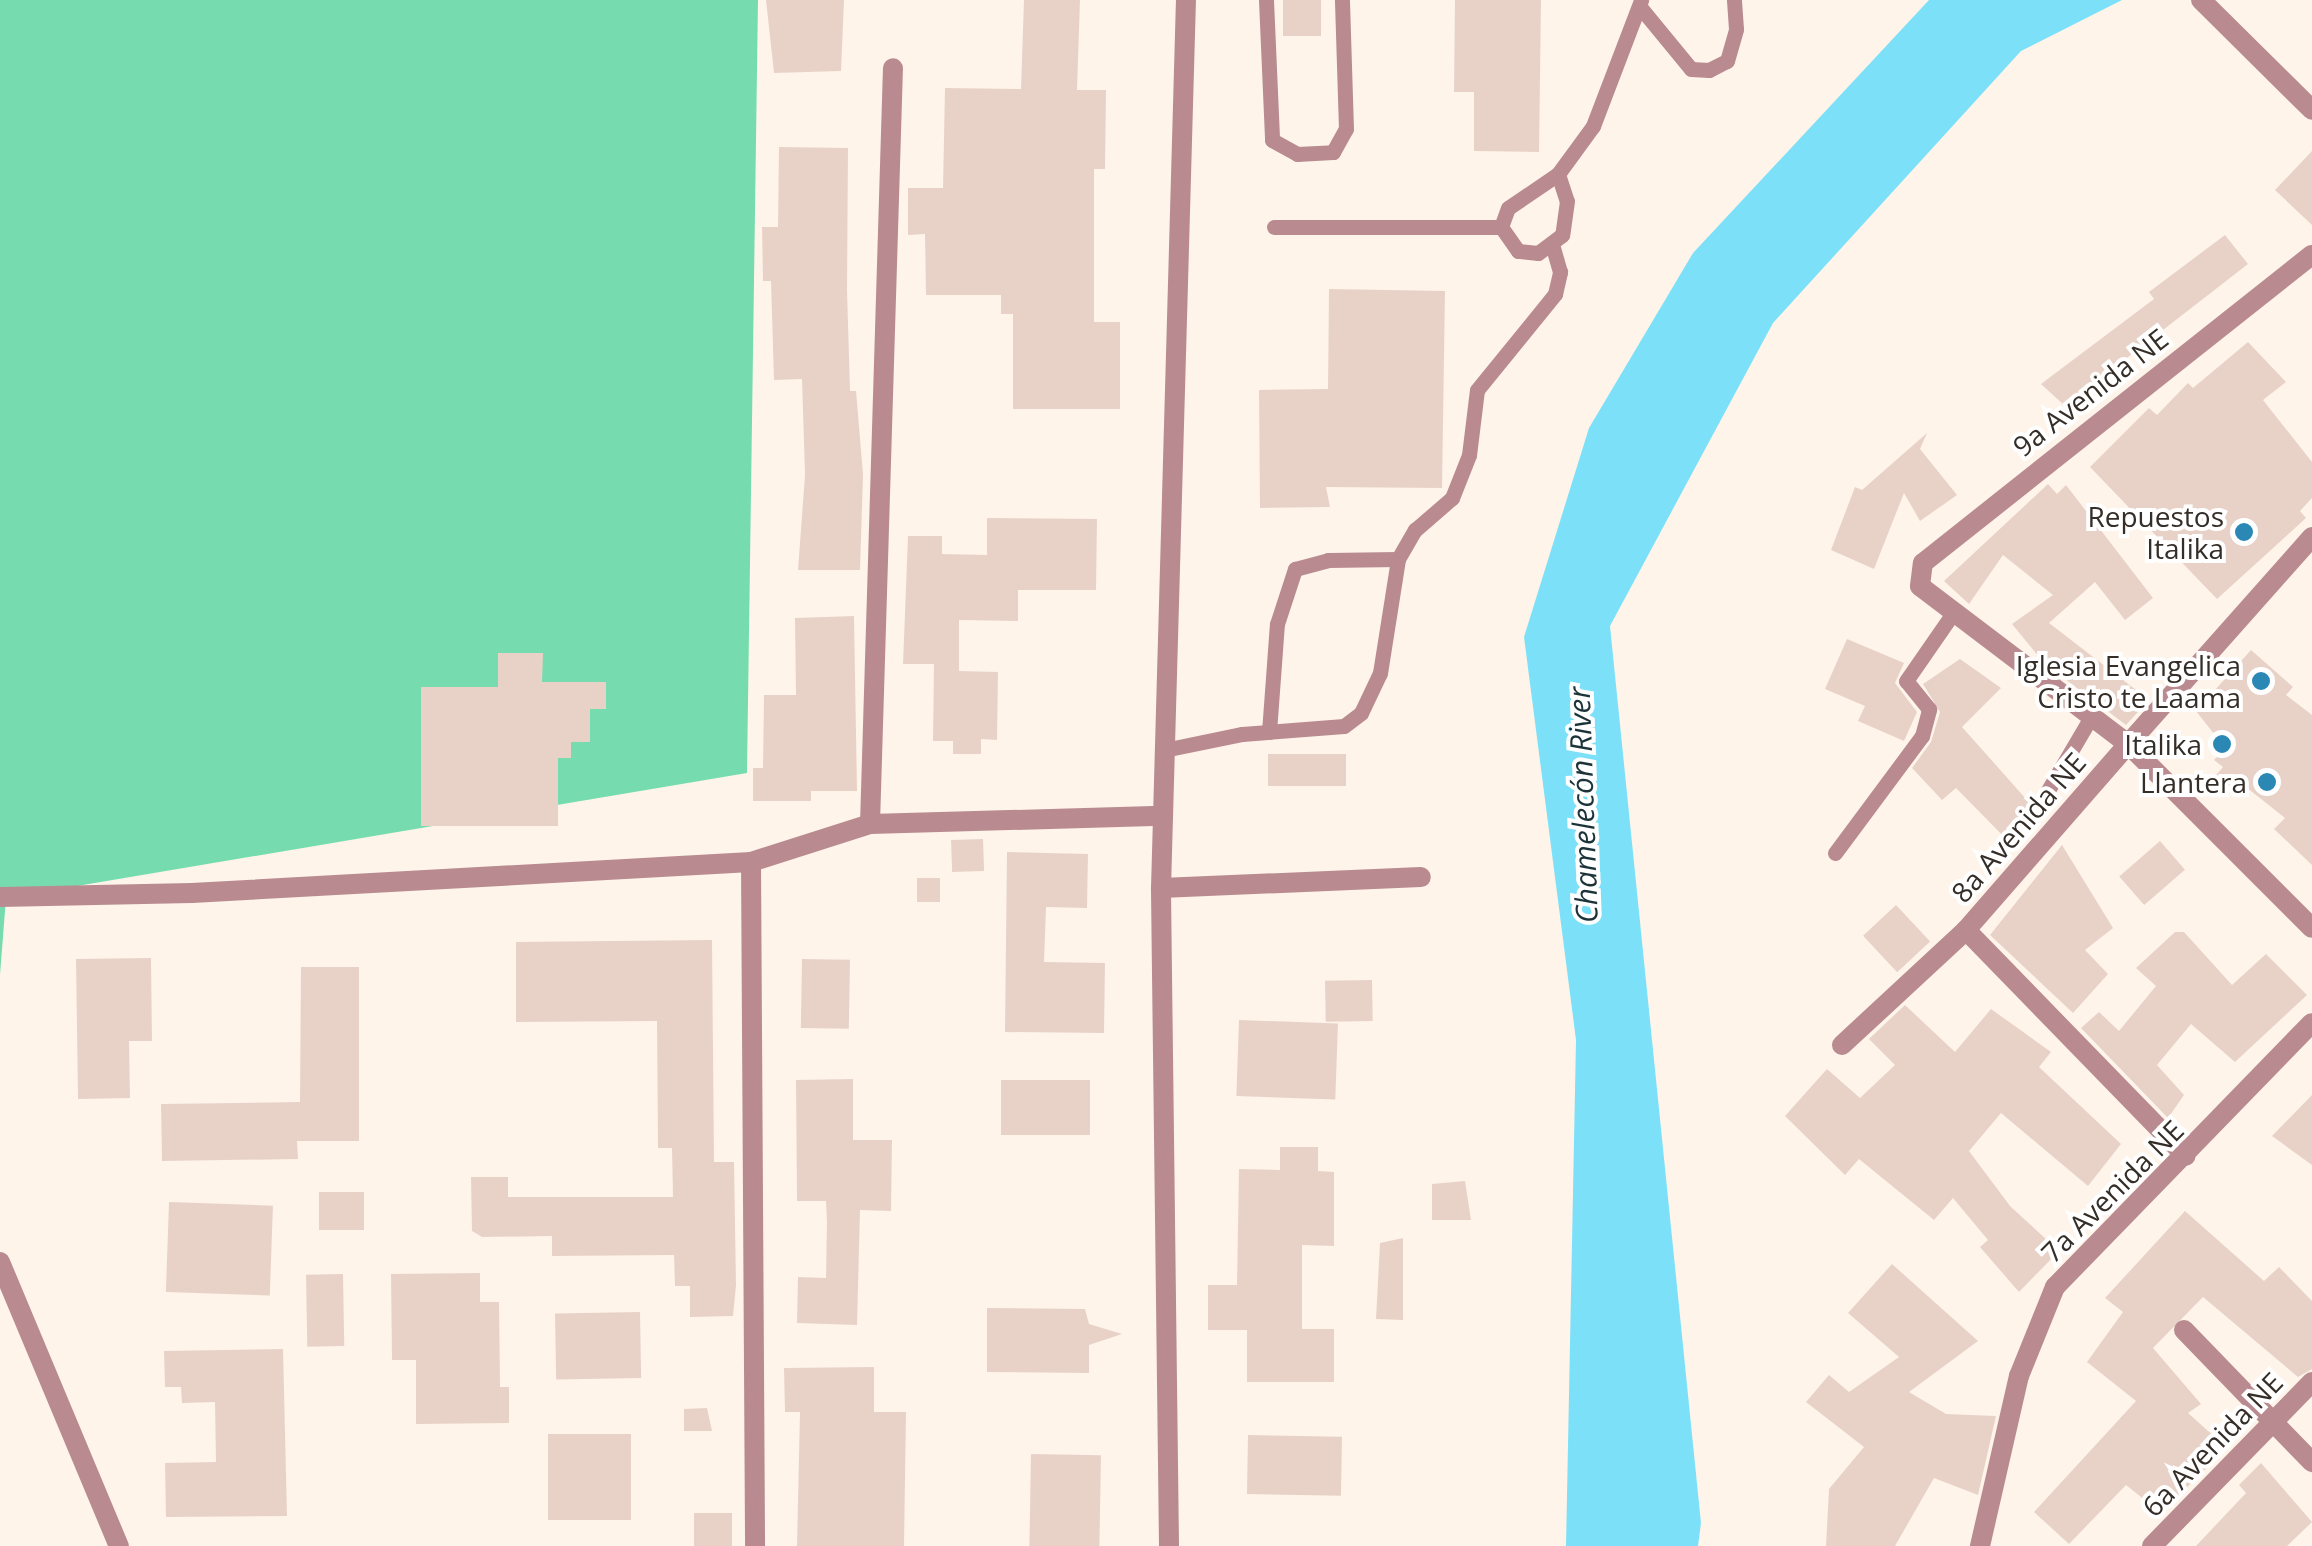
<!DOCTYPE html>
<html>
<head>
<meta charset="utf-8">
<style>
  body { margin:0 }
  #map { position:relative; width:2312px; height:1546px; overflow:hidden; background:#fef4ea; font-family:"Open Sans",sans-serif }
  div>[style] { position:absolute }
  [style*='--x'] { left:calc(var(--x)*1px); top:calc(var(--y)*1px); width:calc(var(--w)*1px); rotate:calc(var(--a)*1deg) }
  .green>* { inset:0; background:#76dcaf }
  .water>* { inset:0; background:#7ce1f8 }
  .building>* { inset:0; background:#e8d2c8; transform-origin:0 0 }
  .service>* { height:15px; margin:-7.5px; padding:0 7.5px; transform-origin:7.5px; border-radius:7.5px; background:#b98b91 }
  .minor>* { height:20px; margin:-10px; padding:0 10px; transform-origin:10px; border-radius:10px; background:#b98b91 }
  .tertiary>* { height:20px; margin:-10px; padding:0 10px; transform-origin:10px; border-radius:10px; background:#b98b91 }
  .dots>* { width:28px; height:28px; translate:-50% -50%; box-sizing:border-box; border:5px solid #fff; border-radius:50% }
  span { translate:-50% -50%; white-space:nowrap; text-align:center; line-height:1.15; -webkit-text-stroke:8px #fff; paint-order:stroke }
  .street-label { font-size:28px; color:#352e28 }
  .poi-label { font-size:28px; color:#352e28 }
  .right { translate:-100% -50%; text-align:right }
  .water-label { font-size:30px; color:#1c3439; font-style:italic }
</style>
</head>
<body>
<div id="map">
  <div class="green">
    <div style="clip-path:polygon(0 0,758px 0,747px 773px,6px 898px,0 975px)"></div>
  </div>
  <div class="water">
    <div style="clip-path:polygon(1929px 0,2122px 0,2021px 51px,1773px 323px,1610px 626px,1701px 1523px,1698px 1546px,1566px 1546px,1576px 1040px,1524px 637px,1589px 428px,1693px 253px)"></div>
  </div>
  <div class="building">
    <div style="clip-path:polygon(766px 0,844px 0,841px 71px,774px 73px)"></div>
    <div style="clip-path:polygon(1024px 0,1080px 0,1077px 90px,1106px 90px,1105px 169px,1094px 169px,1094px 322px,1120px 322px,1120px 409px,1013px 409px,1013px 314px,1001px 314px,1001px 295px,926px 295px,925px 234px,908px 235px,908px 188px,943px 188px,945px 88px,1021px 89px)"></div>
    <div style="left:1283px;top:0;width:38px;height:36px"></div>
    <div style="clip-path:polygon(1455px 0,1541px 0,1539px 152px,1474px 151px,1474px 92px,1454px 92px)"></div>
    <div style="clip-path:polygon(779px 147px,848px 148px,847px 290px,850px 391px,856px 391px,863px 474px,860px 570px,798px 570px,805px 475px,802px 379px,774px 380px,771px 281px,763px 281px,762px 227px,778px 227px)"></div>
    <div style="clip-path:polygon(2312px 151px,2312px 225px,2275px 190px)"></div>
    <div style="clip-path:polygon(2225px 235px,2248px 264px,2065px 406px,2041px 384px,2154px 299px,2149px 292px)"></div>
    <div style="clip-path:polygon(1329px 289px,1445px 291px,1442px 488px,1326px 487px,1330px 507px,1260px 508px,1259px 390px,1328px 389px)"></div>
    <div style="clip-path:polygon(2248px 342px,2286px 382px,2263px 400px,2312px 462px,2312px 498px,2300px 511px,2306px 518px,2217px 599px,2090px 467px,2149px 408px,2157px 415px,2188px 383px,2193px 388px)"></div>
    <div style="clip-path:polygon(1927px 433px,1920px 449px,1957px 495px,1920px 521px,1904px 493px,1874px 569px,1831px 550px,1855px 487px,1862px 490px)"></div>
    <div style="clip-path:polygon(2048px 484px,2057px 494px,2066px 485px,2153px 598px,2125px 620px,2095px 582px,2049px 623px,2149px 700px,2126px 725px,2044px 663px,2012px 624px,2053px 595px,2003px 555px,1969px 604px,1944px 581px)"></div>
    <div style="clip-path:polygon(987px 518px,1097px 519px,1096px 590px,1018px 590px,1018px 621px,959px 620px,959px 671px,998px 672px,997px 740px,981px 739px,981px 754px,953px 754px,953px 741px,933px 741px,934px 664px,903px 664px,908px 536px,942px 536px,942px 554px,987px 555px)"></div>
    <div style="clip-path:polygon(854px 616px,857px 791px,811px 791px,811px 801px,753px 801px,753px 768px,763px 768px,764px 695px,796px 695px,795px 618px)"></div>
    <div style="clip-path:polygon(1847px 639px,1904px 663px,1895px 683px,1917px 712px,1904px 741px,1858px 721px,1865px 706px,1825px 689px)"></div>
    <div style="clip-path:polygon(2251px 650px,2293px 687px,2286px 695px,2312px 715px,2312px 865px,2274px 829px,2285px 818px,2246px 787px,2240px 795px,2216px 775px,2223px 767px,2214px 760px,2225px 748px,2196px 711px)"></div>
    <div style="clip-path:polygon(498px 653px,543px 653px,542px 682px,606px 682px,606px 709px,590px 709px,590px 742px,571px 742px,571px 758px,558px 758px,558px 826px,421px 826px,421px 687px,498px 687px)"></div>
    <div style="clip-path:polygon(1960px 659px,2001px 688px,1962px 727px,2043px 818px,2014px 847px,1956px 788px,1942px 800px,1912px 768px,1931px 742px,1940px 712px,1923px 684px)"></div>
    <div style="left:1268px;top:754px;width:78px;height:32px"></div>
    <div style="left:983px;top:839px;width:32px;height:32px;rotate:88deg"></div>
    <div style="left:2160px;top:841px;width:38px;height:54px;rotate:49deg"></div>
    <div style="clip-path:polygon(2062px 845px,2113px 928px,2085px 950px,2108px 974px,2073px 1013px,1990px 935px)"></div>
    <div style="clip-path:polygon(1007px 852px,1088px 854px,1087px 908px,1046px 907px,1044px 962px,1105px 963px,1104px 1033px,1005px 1032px)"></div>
    <div style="left:917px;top:878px;width:23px;height:24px"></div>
    <div style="left:1896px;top:905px;width:50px;height:45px;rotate:47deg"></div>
    <div style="clip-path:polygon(2175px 932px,2184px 932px,2232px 985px,2266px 954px,2307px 995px,2235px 1062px,2191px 1024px,2157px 1065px,2184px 1095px,2168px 1118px,2081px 1028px,2099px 1012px,2119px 1031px,2156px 986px,2136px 968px)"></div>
    <div style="clip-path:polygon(712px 940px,714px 1162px,734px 1162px,736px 1285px,733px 1316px,690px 1317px,690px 1286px,675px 1286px,674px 1255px,552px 1256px,552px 1236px,482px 1237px,472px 1231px,471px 1177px,508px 1177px,508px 1197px,673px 1197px,672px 1148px,658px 1148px,657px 1021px,516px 1022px,516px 942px)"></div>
    <div style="clip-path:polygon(151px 958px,152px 1041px,129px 1041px,130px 1098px,78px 1099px,76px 959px)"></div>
    <div style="left:802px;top:959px;width:48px;height:69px;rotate:1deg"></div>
    <div style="clip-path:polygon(301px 967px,359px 967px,359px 1141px,297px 1141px,298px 1159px,162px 1161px,161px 1104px,300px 1102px)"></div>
    <div style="left:1372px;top:980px;width:41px;height:47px;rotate:89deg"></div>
    <div style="clip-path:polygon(1905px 1005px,1955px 1052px,1991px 1009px,2051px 1052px,2039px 1067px,2121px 1144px,2088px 1186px,2001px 1113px,1969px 1151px,2010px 1206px,2059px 1251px,2019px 1292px,1980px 1247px,1988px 1240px,1953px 1198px,1934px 1220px,1859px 1159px,1845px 1175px,1785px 1116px,1827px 1069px,1860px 1098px,1895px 1065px,1869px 1039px)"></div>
    <div style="left:1239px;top:1020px;width:99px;height:76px;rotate:2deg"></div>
    <div style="clip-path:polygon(853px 1079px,853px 1140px,892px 1140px,891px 1211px,860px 1210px,857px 1325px,797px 1323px,798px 1277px,826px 1278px,827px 1222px,826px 1201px,797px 1201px,796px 1080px)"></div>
    <div style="left:1001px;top:1080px;width:89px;height:55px"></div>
    <div style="clip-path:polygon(2312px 1095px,2312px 1165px,2272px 1136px)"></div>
    <div style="clip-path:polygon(1280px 1147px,1318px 1147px,1318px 1171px,1334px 1172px,1334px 1246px,1302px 1245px,1302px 1329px,1334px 1329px,1334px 1382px,1247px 1382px,1247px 1330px,1208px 1330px,1208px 1285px,1237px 1285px,1239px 1169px,1280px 1170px)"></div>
    <div style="clip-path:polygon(1465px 1181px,1471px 1220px,1432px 1220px,1432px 1184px)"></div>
    <div style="left:319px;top:1192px;width:45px;height:38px"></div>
    <div style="left:169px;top:1202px;width:104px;height:90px;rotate:2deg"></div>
    <div style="clip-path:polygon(2185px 1211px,2264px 1281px,2279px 1267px,2312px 1301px,2312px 1369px,2298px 1377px,2203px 1297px,2153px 1348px,2201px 1404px,2188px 1413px,2227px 1448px,2161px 1513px,2126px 1485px,2069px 1544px,2034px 1512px,2136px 1401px,2087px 1362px,2123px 1312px,2105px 1298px)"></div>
    <div style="clip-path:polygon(1403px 1238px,1403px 1320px,1376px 1319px,1380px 1243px)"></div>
    <div style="clip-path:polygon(1892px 1264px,1978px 1341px,1909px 1392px,1946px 1414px,1996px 1416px,1978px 1495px,1934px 1478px,1895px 1546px,1826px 1546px,1829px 1489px,1864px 1447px,1806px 1402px,1829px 1375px,1849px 1392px,1899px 1357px,1848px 1313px)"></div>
    <div style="clip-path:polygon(480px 1273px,480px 1302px,499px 1302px,500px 1387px,509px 1387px,509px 1423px,416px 1424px,416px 1360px,392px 1360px,391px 1274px)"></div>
    <div style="left:343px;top:1274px;width:72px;height:37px;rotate:89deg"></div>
    <div style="clip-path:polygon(987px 1308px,1085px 1309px,1089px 1324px,1122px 1334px,1089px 1345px,1089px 1373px,987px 1372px)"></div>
    <div style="left:640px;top:1312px;width:66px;height:85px;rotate:89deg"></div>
    <div style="clip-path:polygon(283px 1349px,287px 1516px,166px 1517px,165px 1463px,216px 1462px,215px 1402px,182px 1403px,181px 1387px,165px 1387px,164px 1351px)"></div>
    <div style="clip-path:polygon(874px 1367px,874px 1412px,906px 1412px,904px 1546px,797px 1546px,800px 1412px,785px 1412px,784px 1368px)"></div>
    <div style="clip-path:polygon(707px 1408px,712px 1431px,684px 1431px,684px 1409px)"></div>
    <div style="left:631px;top:1434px;width:86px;height:83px;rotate:90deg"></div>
    <div style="left:1248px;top:1435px;width:94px;height:59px;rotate:1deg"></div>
    <div style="left:1031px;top:1454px;width:70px;height:92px;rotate:1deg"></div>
    <div style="clip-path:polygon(2261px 1463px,2312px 1522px,2287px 1546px,2196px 1546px,2246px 1493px,2239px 1485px)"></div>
    <div style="left:694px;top:1513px;width:38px;height:33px"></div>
  </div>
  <div class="service">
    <div style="--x:1266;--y:0;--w:140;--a:87.5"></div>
    <div style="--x:1272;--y:140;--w:29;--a:29"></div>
    <div style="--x:1297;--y:154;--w:36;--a:-3"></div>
    <div style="--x:1333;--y:152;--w:26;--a:-61"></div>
    <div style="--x:1346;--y:129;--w:129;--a:-91.8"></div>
    <div style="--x:1640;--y:7;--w:80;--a:50.6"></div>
    <div style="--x:1691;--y:69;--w:18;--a:3"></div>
    <div style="--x:1709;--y:70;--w:20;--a:-27"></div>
    <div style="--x:1727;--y:61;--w:33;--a:-74"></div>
    <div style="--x:1736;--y:29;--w:29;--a:-94"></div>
    <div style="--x:1558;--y:174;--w:28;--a:72"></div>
    <div style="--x:1567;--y:201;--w:34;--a:98"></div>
    <div style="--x:1562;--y:235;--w:30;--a:143"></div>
    <div style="--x:1538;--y:253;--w:20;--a:-174"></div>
    <div style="--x:1518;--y:251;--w:29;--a:-125"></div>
    <div style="--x:1501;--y:227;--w:20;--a:-70"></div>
    <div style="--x:1508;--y:208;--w:60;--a:-34.2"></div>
    <div style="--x:1558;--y:174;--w:59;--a:-53.9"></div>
    <div style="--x:1593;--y:126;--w:135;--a:-69.1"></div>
    <div style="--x:1274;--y:227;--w:227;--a:0"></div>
    <div style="--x:1269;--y:732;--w:108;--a:-85.8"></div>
    <div style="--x:1277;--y:624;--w:58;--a:-71.9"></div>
    <div style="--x:1295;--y:569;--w:34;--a:-15"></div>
    <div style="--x:1328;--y:560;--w:70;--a:-0.8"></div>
    <div style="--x:1164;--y:750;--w:80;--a:-11.6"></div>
    <div style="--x:1242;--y:734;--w:102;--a:-4.5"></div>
    <div style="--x:1344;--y:726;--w:21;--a:-37"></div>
    <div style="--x:1361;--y:713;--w:44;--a:-64.6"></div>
    <div style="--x:1380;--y:673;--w:115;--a:-81"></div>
    <div style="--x:1398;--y:559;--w:34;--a:-60"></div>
    <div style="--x:1415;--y:530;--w:49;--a:-40.9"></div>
    <div style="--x:1452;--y:498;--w:46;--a:-68.4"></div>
    <div style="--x:1469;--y:455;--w:65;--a:-83"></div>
    <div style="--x:1477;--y:390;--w:124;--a:-50.9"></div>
    <div style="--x:1555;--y:294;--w:23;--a:-77"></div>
    <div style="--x:1560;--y:272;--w:25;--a:-106"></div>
    <div style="--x:2047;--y:792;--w:87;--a:-59.6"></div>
    <div style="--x:1835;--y:853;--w:146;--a:-53.4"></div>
    <div style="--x:1922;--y:736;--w:28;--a:-75"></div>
    <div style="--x:1929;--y:709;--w:36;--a:-129"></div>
    <div style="--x:1906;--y:681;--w:83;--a:-55.3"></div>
  </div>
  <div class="minor">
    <div style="--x:870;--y:824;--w:756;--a:-88.26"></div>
    <div style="--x:751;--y:862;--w:684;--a:89.66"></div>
    <div style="--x:1161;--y:888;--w:260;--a:-2.4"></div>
    <div style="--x:0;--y:897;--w:192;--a:-1.2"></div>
    <div style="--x:192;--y:893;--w:560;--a:-3.17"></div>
    <div style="--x:751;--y:862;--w:125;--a:-17.7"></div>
    <div style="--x:870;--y:824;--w:292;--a:-1.6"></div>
    <div style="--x:1966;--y:930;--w:315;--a:45.8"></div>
    <div style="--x:1842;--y:1045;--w:169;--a:-42.8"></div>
    <div style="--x:1966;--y:930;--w:247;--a:-48.9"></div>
    <div style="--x:2128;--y:744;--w:261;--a:-142.8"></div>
    <div style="--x:1920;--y:586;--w:23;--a:-83"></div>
    <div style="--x:1923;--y:563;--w:496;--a:-38.4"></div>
    <div style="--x:0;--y:1262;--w:308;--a:67.3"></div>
    <div style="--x:2184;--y:1330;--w:184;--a:45.9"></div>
    <div style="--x:1169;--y:1546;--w:658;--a:-90.7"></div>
    <div style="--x:1161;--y:888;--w:888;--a:-88.39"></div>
    <div style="--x:1980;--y:1546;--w:174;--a:-77.1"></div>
    <div style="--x:2019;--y:1376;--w:96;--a:-68"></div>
    <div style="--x:2055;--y:1287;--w:368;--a:-45.8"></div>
    <div style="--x:2152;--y:1546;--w:229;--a:-45.7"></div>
  </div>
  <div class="tertiary">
    <div style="--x:2201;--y:0;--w:156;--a:44.7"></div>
    <div style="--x:2312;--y:537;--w:277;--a:131.6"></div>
    <div style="--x:2128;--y:744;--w:260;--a:45"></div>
  </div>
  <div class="dots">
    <div style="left:2244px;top:532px;background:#2b88b4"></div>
    <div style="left:2261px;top:681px;background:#2b88b4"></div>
    <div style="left:2222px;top:744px;background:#2b88b4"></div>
    <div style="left:2267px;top:782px;background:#2b88b4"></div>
  </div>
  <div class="street-label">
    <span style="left:2090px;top:392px;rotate:-38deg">9a Avenida NE</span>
    <span style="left:2018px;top:827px;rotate:-49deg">8a Avenida NE</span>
    <span style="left:2112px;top:1191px;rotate:-45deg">7a Avenida NE</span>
    <span style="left:2212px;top:1444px;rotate:-46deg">6a Avenida NE</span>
  </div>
  <div class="poi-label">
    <span class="right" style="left:2224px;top:532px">Repuestos<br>Italika</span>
    <span class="right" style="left:2241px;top:681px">Iglesia Evangelica<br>Cristo te Laama</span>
    <span class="right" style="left:2202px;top:744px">Italika</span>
    <span class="right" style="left:2247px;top:782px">Llantera</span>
  </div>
  <div class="water-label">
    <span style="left:1583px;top:805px;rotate:-92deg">Chamelecón River</span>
  </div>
</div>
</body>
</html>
